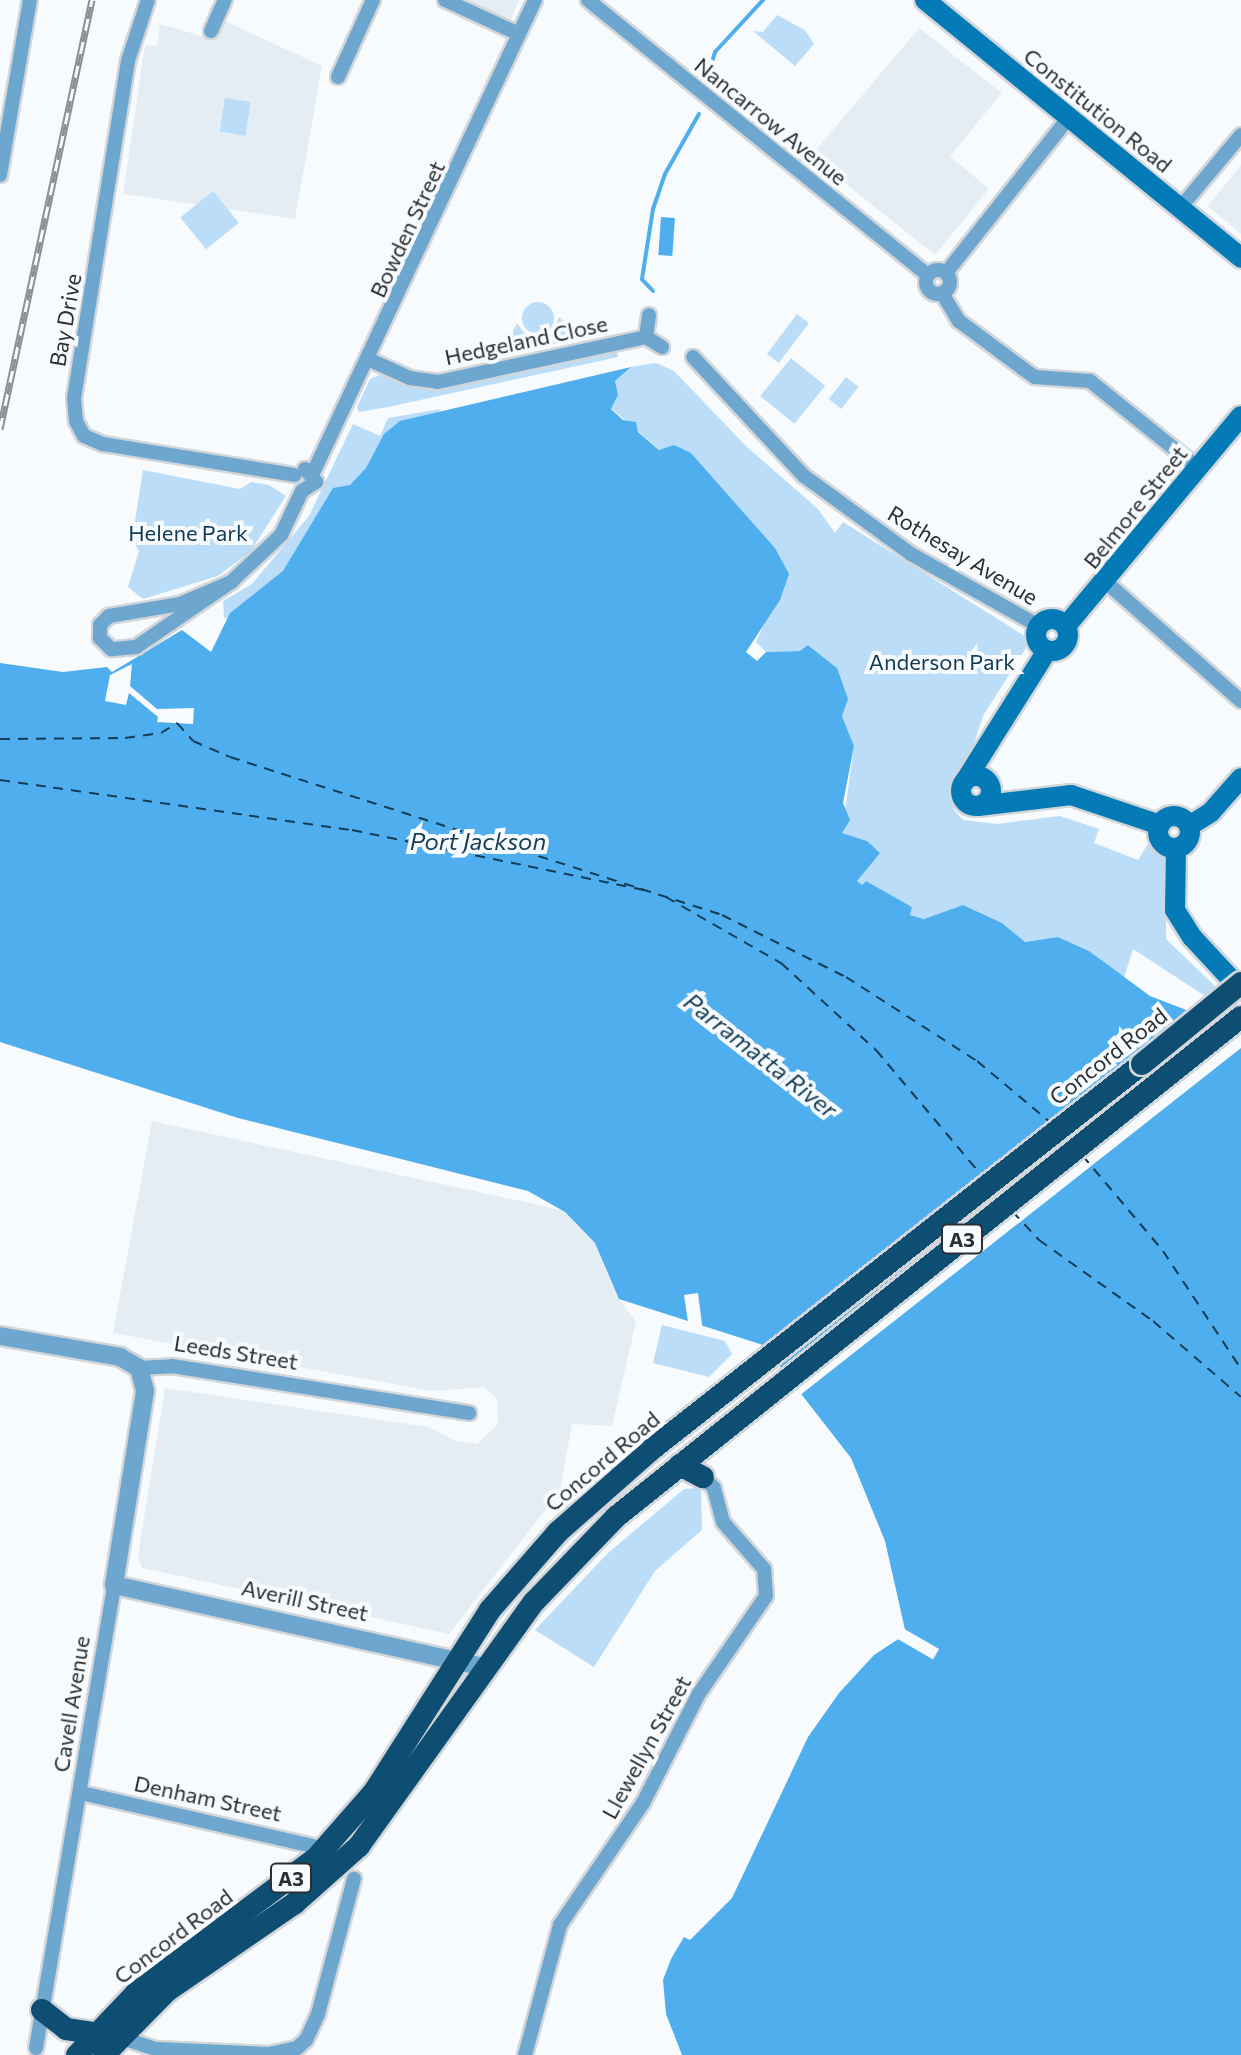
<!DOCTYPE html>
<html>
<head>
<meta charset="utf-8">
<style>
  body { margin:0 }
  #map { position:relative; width:1241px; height:2055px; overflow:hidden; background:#f8fbfd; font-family:Commissioner,sans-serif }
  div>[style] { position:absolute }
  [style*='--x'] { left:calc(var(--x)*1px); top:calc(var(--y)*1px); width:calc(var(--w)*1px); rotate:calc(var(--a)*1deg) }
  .built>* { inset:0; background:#e5edf4 }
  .green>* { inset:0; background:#bbddf8; transform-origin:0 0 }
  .round { border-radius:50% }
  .water>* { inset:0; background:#4eaeee; transform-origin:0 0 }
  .pier>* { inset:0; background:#f8fbfd; transform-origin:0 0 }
  .stream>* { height:4px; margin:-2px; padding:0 2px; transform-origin:2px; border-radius:2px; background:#4eaeee }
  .ferry>* { height:2px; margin-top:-1px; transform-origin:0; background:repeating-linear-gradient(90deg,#133c55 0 10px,transparent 0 18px) }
  .roads { filter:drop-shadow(2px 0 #d3d6d9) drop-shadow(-2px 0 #d3d6d9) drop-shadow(0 2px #d3d6d9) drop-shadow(0 -2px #d3d6d9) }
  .minor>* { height:14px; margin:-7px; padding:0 7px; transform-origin:7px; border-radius:7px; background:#6da6cf }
  .minor>.ring { margin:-7px; padding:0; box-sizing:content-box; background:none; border:14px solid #6da6cf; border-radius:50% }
  .tertiary>* { height:18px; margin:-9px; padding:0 9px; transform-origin:9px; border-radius:9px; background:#6da6cf }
  .secondary>* { height:20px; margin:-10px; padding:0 10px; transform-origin:10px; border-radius:10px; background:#047bb7 }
  .secondary>.ring { margin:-10px; padding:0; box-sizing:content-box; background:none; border:20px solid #047bb7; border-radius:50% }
  .trunk>* { height:22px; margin:-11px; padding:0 11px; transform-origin:11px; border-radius:11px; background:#0f4e73 }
  .rail>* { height:7px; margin-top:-3.5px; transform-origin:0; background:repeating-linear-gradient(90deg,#f8fbfd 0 12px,#8c9094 0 24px); box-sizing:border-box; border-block:2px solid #8c9094 }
  .bridges { filter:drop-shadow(2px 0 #d3d6d9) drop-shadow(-2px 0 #d3d6d9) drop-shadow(0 2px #d3d6d9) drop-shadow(0 -2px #d3d6d9) }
  .trunk-bridge>* { height:22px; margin:-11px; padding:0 11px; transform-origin:11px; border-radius:11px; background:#0f4e73 }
  span { translate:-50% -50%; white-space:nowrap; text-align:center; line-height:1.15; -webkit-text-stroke:8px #f8fbfd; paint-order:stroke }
  .shield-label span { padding:2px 6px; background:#f8fbfd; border:2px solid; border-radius:6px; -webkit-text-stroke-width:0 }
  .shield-label { font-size:20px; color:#2a2f33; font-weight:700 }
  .street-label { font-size:22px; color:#2a2f33 }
  .park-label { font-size:22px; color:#103953 }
  .water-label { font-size:24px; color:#133c55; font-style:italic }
</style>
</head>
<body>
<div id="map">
  <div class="built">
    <div style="clip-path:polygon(459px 0,519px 0,509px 24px)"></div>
    <div style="clip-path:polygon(225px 21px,322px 66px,295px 219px,123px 194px,145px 45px,157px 46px,160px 24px,212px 39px)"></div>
    <div style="clip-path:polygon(919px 28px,1002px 93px,950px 156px,989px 189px,935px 255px,811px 156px)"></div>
    <div style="clip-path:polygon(1241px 165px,1241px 234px,1208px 206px)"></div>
    <div style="clip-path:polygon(152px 1121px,562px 1210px,595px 1243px,619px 1299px,636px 1322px,612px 1426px,572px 1424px,560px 1491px,449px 1634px,142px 1568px,138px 1556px,165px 1388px,429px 1427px,453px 1440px,477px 1444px,498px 1424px,497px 1399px,485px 1387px,432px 1391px,113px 1333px)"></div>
  </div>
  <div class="green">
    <div style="clip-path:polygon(777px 15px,805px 30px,814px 44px,795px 66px,753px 31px,763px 32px)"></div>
    <div style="left:225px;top:98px;width:26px;height:34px;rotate:9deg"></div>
    <div style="left:213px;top:191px;width:41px;height:42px;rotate:51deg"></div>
    <div class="round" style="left:522px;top:302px;width:32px;height:32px"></div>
    <div style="left:797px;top:314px;width:15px;height:50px;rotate:37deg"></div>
    <div style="clip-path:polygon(559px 317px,580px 339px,502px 354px,517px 323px,524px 333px,537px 336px,553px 331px)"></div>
    <div style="clip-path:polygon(617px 352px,618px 357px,388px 407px,359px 412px,357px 407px,370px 379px,379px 375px,418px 388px,443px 389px)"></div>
    <div style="left:791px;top:358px;width:44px;height:49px;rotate:39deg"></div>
    <div style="clip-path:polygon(656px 363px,674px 371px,747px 447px,818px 509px,835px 533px,843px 522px,1031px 640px,983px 716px,968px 762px,950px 781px,954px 810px,963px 820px,997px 824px,1060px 816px,1099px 829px,1094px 843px,1138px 860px,1148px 844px,1164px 856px,1166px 865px,1166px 939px,1216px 987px,1205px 996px,1133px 949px,1123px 981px,1089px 951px,1058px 937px,1025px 942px,1002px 923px,963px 905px,925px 919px,910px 915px,912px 907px,866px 881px,862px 885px,856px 881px,867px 841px,842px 833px,854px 746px,842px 716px,837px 668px,809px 645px,800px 651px,766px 652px,756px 642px,788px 574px,775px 548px,691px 453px,660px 450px,611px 408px,618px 395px,615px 381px,631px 367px)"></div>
    <div style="left:846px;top:377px;width:16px;height:28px;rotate:38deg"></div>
    <div style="clip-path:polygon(441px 409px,244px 617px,224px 618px,223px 601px,252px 584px,309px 516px,353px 424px,380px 436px,388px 418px)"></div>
    <div style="clip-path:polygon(143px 470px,240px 489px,251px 482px,269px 485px,286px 496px,251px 551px,218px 576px,143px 599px,128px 587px,139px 551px,132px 540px)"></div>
    <div style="clip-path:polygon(662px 1325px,725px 1341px,732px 1354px,709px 1377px,653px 1363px)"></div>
    <div style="clip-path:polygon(696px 1488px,701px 1491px,702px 1530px,655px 1571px,594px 1667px,535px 1630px,608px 1553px,684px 1489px)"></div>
  </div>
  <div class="water">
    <div style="left:661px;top:217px;width:14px;height:38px;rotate:4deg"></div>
    <div style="clip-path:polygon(631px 367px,615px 381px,618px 395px,611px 409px,623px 420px,636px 422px,638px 432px,659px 450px,674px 445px,691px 453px,775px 548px,789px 574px,780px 600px,746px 652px,757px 661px,766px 652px,800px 651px,808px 645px,837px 668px,848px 699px,842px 716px,854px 746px,843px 803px,850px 820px,842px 833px,867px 841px,880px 853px,857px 881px,862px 885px,866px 881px,912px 907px,910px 915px,924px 919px,963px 905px,1002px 923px,1025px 942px,1058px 937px,1089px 951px,1150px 996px,1241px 1031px,1241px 2055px,682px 2055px,666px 2014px,663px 1980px,671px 1959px,684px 1937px,690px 1940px,732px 1898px,808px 1737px,839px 1693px,874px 1655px,906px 1634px,885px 1541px,851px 1458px,763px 1345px,619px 1299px,595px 1243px,565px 1212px,528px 1191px,238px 1118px,0 1042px,0 663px,63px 672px,107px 667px,112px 672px,182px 630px,211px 652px,230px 613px,283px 571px,333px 488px,350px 485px,366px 468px,384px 434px,400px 421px)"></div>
  </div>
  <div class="pier">
    <div style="clip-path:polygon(132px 664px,130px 686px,157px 709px,194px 708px,193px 724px,157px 722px,158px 717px,129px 693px,126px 705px,105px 701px,110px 675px)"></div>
    <div style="clip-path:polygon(1224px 1018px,1241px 1026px,1241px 1048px,799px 1396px,781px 1370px)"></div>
    <div style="clip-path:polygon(698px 1293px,703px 1332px,702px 1332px,689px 1328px,684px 1295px)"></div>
    <div style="left:901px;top:1627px;width:44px;height:12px;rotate:30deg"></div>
  </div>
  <div class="stream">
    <div style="--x:709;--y:71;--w:20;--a:-72"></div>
    <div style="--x:715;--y:52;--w:71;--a:-47.3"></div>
    <div style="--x:653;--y:291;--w:16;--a:-133"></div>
    <div style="--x:642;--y:279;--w:71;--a:-81.1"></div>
    <div style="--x:653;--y:209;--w:37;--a:-71"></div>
    <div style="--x:665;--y:174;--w:69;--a:-60.5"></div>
  </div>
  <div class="ferry">
    <div style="--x:0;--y:739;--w:125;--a:-0.5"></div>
    <div style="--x:125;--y:738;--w:36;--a:-8"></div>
    <div style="--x:161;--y:733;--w:19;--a:-32"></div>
    <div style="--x:177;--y:723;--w:24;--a:48"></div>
    <div style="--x:193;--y:741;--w:40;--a:23.4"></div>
    <div style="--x:230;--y:757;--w:517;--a:17.8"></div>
    <div style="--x:722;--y:915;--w:139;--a:26.6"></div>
    <div style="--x:846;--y:977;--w:156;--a:32.7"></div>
    <div style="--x:977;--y:1061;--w:95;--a:39.9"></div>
    <div style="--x:0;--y:780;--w:356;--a:8.1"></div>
    <div style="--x:352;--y:830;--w:303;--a:11.6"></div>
    <div style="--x:666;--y:897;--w:133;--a:29.9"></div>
    <div style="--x:781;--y:963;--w:129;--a:42.5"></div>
    <div style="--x:876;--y:1050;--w:165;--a:49.9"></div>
    <div style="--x:1082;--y:1155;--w:126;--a:49.8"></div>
    <div style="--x:1163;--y:1251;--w:141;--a:56.5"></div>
    <div style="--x:1012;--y:1211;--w:40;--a:47"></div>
    <div style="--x:1039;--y:1240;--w:140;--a:35.4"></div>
    <div style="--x:1153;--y:1321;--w:116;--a:40.8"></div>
  </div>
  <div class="roads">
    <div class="minor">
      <div style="--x:148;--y:0;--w:64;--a:108.2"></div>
      <div style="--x:128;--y:61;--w:341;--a:99.1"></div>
      <div style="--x:74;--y:398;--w:23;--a:85"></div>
      <div style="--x:76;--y:421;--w:17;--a:62"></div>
      <div style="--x:84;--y:436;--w:21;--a:23"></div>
      <div style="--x:103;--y:444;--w:194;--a:9.2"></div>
      <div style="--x:445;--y:0;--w:81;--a:24.7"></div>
      <div style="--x:588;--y:0;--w:437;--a:39"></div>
      <div style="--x:211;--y:31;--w:34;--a:-66"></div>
      <div style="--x:338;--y:77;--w:85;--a:-65.6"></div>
      <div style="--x:0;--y:175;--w:178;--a:-80.3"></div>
      <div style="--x:1180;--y:208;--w:95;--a:-50.1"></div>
      <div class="ring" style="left:926px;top:270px;width:10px;height:10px"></div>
      <div style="--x:946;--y:273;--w:199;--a:-51.7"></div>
      <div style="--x:942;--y:293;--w:33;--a:59"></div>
      <div style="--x:959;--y:321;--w:79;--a:36.7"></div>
      <div style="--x:1022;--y:368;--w:16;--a:35"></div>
      <div style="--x:1035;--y:377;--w:55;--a:4.2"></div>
      <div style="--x:1090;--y:381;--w:137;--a:38.8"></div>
      <div style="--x:646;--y:337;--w:19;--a:32"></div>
      <div style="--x:693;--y:357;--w:163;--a:47"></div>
      <div style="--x:804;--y:476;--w:132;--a:36.1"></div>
      <div style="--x:911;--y:554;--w:147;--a:29.4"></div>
      <div style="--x:370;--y:360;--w:44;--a:24.2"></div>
      <div style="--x:410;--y:378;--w:28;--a:8"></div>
      <div style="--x:438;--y:382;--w:213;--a:-12.2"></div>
      <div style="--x:646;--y:337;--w:22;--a:-82"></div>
      <div style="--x:313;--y:473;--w:523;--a:-64.86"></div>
      <div style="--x:302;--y:491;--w:17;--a:-33"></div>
      <div style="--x:316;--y:482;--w:17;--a:-130"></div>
      <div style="--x:231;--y:582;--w:115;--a:145.6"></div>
      <div style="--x:136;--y:647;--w:25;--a:175"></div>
      <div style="--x:111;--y:649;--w:16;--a:-135"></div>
      <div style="--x:100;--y:638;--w:13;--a:-90"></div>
      <div style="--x:100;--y:625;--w:13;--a:-45"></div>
      <div style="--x:109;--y:616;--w:72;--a:-9.6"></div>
      <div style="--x:180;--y:604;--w:56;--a:-23.3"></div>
      <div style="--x:231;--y:582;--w:69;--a:-43.2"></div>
      <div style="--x:281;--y:535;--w:49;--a:-64.5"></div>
      <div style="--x:1106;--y:582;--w:180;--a:41.4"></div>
      <div style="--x:139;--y:1368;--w:33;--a:-3"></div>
      <div style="--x:172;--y:1366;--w:301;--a:9"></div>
      <div style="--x:81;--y:1793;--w:250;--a:12.9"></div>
      <div style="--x:119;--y:2037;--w:40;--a:18"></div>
      <div style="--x:157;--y:2049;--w:112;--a:2.6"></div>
      <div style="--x:269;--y:2054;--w:29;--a:-12"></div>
      <div style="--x:297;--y:2048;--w:12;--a:-42"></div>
      <div style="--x:306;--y:2040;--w:29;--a:-65"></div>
      <div style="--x:318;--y:2014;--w:140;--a:-75.1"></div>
      <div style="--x:36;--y:2048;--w:470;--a:-80.4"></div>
      <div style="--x:525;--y:2055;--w:135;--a:-74.9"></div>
      <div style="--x:560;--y:1925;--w:148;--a:-55.8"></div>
      <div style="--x:643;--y:1803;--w:121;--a:-63"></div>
      <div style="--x:698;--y:1695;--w:120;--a:-55.5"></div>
      <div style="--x:766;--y:1596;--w:27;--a:-94"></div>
      <div style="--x:764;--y:1569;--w:62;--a:-131.1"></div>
      <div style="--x:723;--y:1522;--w:35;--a:-105"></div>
      <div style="--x:714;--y:1488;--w:16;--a:-135"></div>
    </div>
    <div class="tertiary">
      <div style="--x:0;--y:1336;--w:122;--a:9.9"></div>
      <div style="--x:120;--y:1357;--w:22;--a:30"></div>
      <div style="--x:139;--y:1368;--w:24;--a:75"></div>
      <div style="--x:145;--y:1391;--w:196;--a:99.1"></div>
      <div style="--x:114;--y:1585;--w:380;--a:12.5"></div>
    </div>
    <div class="secondary">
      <div style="--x:925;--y:0;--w:408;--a:39.2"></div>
      <div class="ring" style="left:1036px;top:619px;width:12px;height:12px"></div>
      <div style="--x:1066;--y:626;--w:273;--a:-50.2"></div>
      <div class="ring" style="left:961px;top:776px;width:10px;height:10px"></div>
      <div style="--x:965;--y:781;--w:154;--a:-57.8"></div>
      <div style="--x:978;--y:806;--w:94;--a:-6.7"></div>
      <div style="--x:1071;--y:795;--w:94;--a:18.6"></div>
      <div class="ring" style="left:1158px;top:816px;width:12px;height:12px"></div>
      <div style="--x:1189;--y:826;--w:26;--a:-32"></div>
      <div style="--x:1211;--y:812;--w:45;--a:-48.6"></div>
      <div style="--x:1176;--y:848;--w:62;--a:90.9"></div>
      <div style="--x:1175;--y:910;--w:32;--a:58"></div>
      <div style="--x:1192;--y:937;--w:72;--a:47.2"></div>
    </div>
    <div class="trunk">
      <div style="--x:680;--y:1465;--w:26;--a:28"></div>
      <div style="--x:42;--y:2010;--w:31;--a:38"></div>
      <div style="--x:66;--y:2029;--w:29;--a:8"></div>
      <div style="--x:77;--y:2055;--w:86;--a:-46.4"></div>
      <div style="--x:136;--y:1993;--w:226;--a:-36.9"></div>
      <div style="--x:317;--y:1857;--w:86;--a:-48.8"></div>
      <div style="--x:374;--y:1792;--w:216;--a:-57.5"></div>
      <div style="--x:490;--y:1610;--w:103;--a:-48.9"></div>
      <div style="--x:558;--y:1532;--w:125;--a:-41.4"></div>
      <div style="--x:652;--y:1449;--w:623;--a:-38.16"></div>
      <div style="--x:104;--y:2055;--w:90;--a:-45.5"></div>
      <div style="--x:167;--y:1991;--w:155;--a:-34.5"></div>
      <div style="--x:295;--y:1903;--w:86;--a:-41.7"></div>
      <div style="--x:359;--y:1846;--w:300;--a:-54.4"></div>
      <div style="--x:534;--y:1602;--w:118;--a:-46"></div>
      <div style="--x:616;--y:1517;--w:800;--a:-38.66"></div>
    </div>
  </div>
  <div class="rail">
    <div style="--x:0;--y:429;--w:439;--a:-77.9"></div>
  </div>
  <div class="bridges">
    <div class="trunk-bridge">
      <div style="--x:1142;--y:1064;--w:128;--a:-39.3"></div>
    </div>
  </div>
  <div class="shield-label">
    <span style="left:962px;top:1239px">A3</span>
    <span style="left:291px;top:1878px">A3</span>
  </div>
  <div class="street-label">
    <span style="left:1098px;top:110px;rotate:39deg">Constitution Road</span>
    <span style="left:771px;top:121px;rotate:39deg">Nancarrow Avenue</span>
    <span style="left:407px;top:229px;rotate:-65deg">Bowden Street</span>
    <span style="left:65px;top:320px;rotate:-80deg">Bay Drive</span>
    <span style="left:526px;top:340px;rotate:-12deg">Hedgeland Close</span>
    <span style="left:1135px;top:507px;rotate:-51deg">Belmore Street</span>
    <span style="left:963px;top:555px;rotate:31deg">Rothesay Avenue</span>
    <span style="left:1108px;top:1056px;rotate:-38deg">Concord Road</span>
    <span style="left:236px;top:1352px;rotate:9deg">Leeds Street</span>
    <span style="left:602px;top:1461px;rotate:-40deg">Concord Road</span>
    <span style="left:305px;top:1600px;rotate:12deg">Averill Street</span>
    <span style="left:71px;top:1704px;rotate:-81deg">Cavell Avenue</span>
    <span style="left:646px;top:1747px;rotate:-61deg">Llewellyn Street</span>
    <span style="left:208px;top:1798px;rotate:12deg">Denham Street</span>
    <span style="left:173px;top:1936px;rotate:-37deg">Concord Road</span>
  </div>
  <div class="park-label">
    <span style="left:188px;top:533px">Helene Park</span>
    <span style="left:942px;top:662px">Anderson Park</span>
  </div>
  <div class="water-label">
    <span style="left:478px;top:841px">Port Jackson</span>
    <span style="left:761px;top:1055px;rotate:38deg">Parramatta River</span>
  </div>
</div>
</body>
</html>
